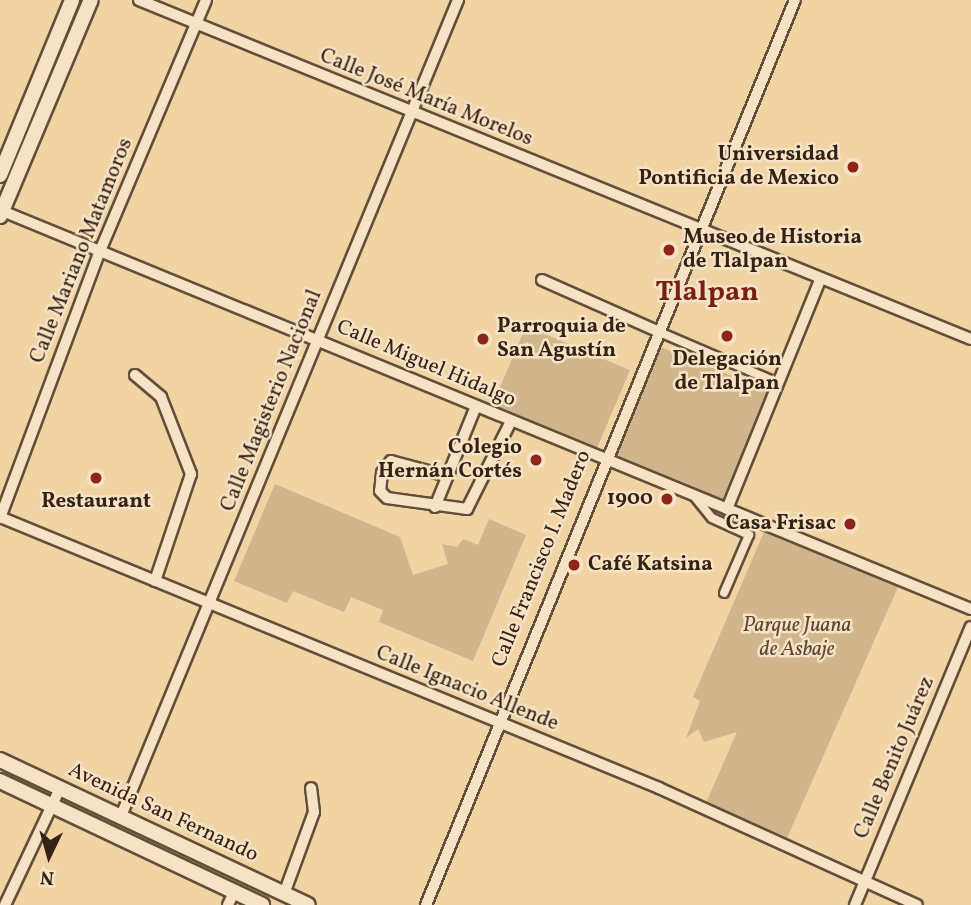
<!DOCTYPE html>
<html>
<head>
<meta charset="utf-8">
<style>
  body { margin:0 }
  #map { position:relative; width:971px; height:905px; overflow:hidden; background:#f1d3a4; font-family:Vollkorn,serif }
  div>[style] { position:absolute }
  [style*='--x'] { left:calc(var(--x)*1px); top:calc(var(--y)*1px); width:calc(var(--w)*1px); rotate:calc(var(--a)*1deg) }
  .green>* { inset:0; background:#d1b58c; transform-origin:0 0 }
  .roads { filter:drop-shadow(2px 0 #634e39) drop-shadow(-2px 0 #634e39) drop-shadow(0 2px #634e39) drop-shadow(0 -2px #634e39) }
  .pedestrian>* { height:8px; margin:-4px; padding:0 4px; transform-origin:4px; border-radius:4px; background:#f6e2c4 }
  .minor>* { height:10px; margin:-5px; padding:0 5px; transform-origin:5px; border-radius:5px; background:#f6e2c4 }
  .secondary>* { height:14px; margin:-7px; padding:0 7px; transform-origin:7px; border-radius:7px; background:#f6e2c4 }
  .dots>* { width:19px; height:19px; translate:-50% -50%; box-sizing:border-box; border:4px solid #f6e2c4; border-radius:50% }
  span { translate:-50% -50%; white-space:nowrap; text-align:center; line-height:1.15; -webkit-text-stroke:5px #f6e2c4; paint-order:stroke }
  .street-label { font-size:21px; color:#342215 }
  .poi-label { font-size:21px; color:#342215; font-weight:700 }
  .right { translate:-100% -50%; text-align:right }
  .left { translate:0 -50%; text-align:left }
  .park-label { font-size:21px; color:#5b4733; font-style:italic }
  .district-label { font-size:28px; color:#7a1f14; font-weight:700 }
  .north { position:absolute; left:14px; top:821px; width:70px; height:70px; -webkit-text-stroke:5px #f6e2c4; paint-order:stroke; rotate:185deg; font-size:19px; font-weight:700; line-height:28px; text-align:center; color:#342215 }
  .north::after { content:''; display:block; margin:auto; width:24px; height:32px; background:#342215; clip-path:polygon(50% 0,100% 100%,50% 72%,0 100%) }
</style>
</head>
<body>
<div id="map">
  <div class="green">
    <div style="left:526px;top:326px;width:113px;height:89px;rotate:23deg"></div>
    <div style="left:658px;top:346px;width:121px;height:123px;rotate:22deg"></div>
    <div style="clip-path:polygon(275px 484px,400px 537px,413px 575px,448px 564px,442px 544px,457px 547px,463px 539px,478px 545px,489px 519px,526px 535px,473px 661px,379px 622px,383px 610px,351px 597px,344px 612px,293px 591px,287px 603px,234px 581px)"></div>
    <div style="clip-path:polygon(767px 525px,902px 578px,787px 838px,706px 803px,737px 732px,704px 742px,698px 729px,686px 738px,700px 701px,693px 697px)"></div>
  </div>
  <div class="roads">
    <div class="pedestrian">
      <div style="--x:657;--y:331;--w:132;--a:23.3"></div>
      <div style="--x:694;--y:496;--w:28;--a:51"></div>
      <div style="--x:712;--y:518;--w:41;--a:24.7"></div>
      <div style="--x:749;--y:535;--w:63;--a:113.3"></div>
    </div>
    <div class="minor">
      <div style="--x:139;--y:0;--w:898;--a:22.17"></div>
      <div style="--x:0;--y:210;--w:1050;--a:22.34"></div>
      <div style="--x:542;--y:280;--w:126;--a:23.9"></div>
      <div style="--x:135;--y:375;--w:34;--a:40"></div>
      <div style="--x:161;--y:397;--w:83;--a:68.7"></div>
      <div style="--x:191;--y:474;--w:113;--a:108.6"></div>
      <div style="--x:447;--y:476;--w:58;--a:-165"></div>
      <div style="--x:391;--y:461;--w:15;--a:127"></div>
      <div style="--x:382;--y:473;--w:18;--a:96"></div>
      <div style="--x:380;--y:491;--w:10;--a:45"></div>
      <div style="--x:387;--y:498;--w:81;--a:7.8"></div>
      <div style="--x:467;--y:509;--w:98;--a:-63.4"></div>
      <div style="--x:435;--y:507;--w:109;--a:-67.9"></div>
      <div style="--x:727;--y:509;--w:249;--a:-67.9"></div>
      <div style="--x:0;--y:517;--w:713;--a:22.35"></div>
      <div style="--x:659;--y:788;--w:283;--a:24.4"></div>
      <div style="--x:0;--y:518;--w:285;--a:-69.5"></div>
      <div style="--x:100;--y:251;--w:272;--a:-67.1"></div>
      <div style="--x:121;--y:816;--w:883;--a:-67.56"></div>
      <div style="--x:284;--y:894;--w:87;--a:-69.9"></div>
      <div style="--x:314;--y:812;--w:24;--a:-97"></div>
      <div style="--x:5;--y:905;--w:129;--a:-64.8"></div>
      <div style="--x:228;--y:905;--w:14;--a:-65"></div>
      <div style="--x:426;--y:905;--w:977;--a:-67.82"></div>
      <div style="--x:855;--y:905;--w:301;--a:-67.4"></div>
    </div>
    <div class="secondary">
      <div style="--x:0;--y:175;--w:189;--a:-67.6"></div>
      <div style="--x:0;--y:216;--w:234;--a:-67.2"></div>
      <div style="--x:0;--y:760;--w:340;--a:25.2"></div>
      <div style="--x:0;--y:781;--w:290;--a:25.3"></div>
    </div>
  </div>
  <div class="dots">
    <div style="left:853px;top:167px;background:#8f2418"></div>
    <div style="left:669px;top:250px;background:#8f2418"></div>
    <div style="left:727px;top:336px;background:#8f2418"></div>
    <div style="left:483px;top:339px;background:#8f2418"></div>
    <div style="left:536px;top:460px;background:#8f2418"></div>
    <div style="left:96px;top:478px;background:#8f2418"></div>
    <div style="left:667px;top:499px;background:#8f2418"></div>
    <div style="left:850px;top:524px;background:#8f2418"></div>
    <div style="left:574px;top:565px;background:#8f2418"></div>
  </div>
  <div class="street-label">
    <span style="left:426px;top:98px;rotate:22deg">Calle José María Morelos</span>
    <span style="left:82px;top:251px;rotate:-68deg">Calle Mariano Matamoros</span>
    <span style="left:426px;top:364px;rotate:23deg">Calle Miguel Hidalgo</span>
    <span style="left:272px;top:401px;rotate:-68deg">Calle Magisterio Nacional</span>
    <span style="left:542px;top:559px;rotate:-68deg">Calle Francisco I. Madero</span>
    <span style="left:467px;top:689px;rotate:22deg">Calle Ignacio Allende</span>
    <span style="left:895px;top:758px;rotate:-67deg">Calle Benito Juárez</span>
    <span style="left:163px;top:813px;rotate:25deg">Avenida San Fernando</span>
  </div>
  <div class="poi-label">
    <span class="right" style="left:839px;top:167px">Universidad<br>Pontificia de Mexico</span>
    <span class="left" style="left:683px;top:250px">Museo de Historia<br>de Tlalpan</span>
    <span class="left" style="left:497px;top:339px">Parroquia de<br>San Agustín</span>
    <span style="left:727px;top:372px">Delegación<br>de Tlalpan</span>
    <span class="right" style="left:522px;top:460px">Colegio<br>Hernán Cortés</span>
    <span class="right" style="left:653px;top:499px">1900</span>
    <span style="left:96px;top:502px">Restaurant</span>
    <span class="right" style="left:836px;top:524px">Casa Frisac</span>
    <span class="left" style="left:588px;top:565px">Café Katsina</span>
  </div>
  <div class="park-label">
    <span style="left:797px;top:638px">Parque Juana<br>de Asbaje</span>
  </div>
  <div class="district-label">
    <span style="left:707px;top:293px">Tlalpan</span>
  </div>
  <div class="north">N</div>
</div>
</body>
</html>
